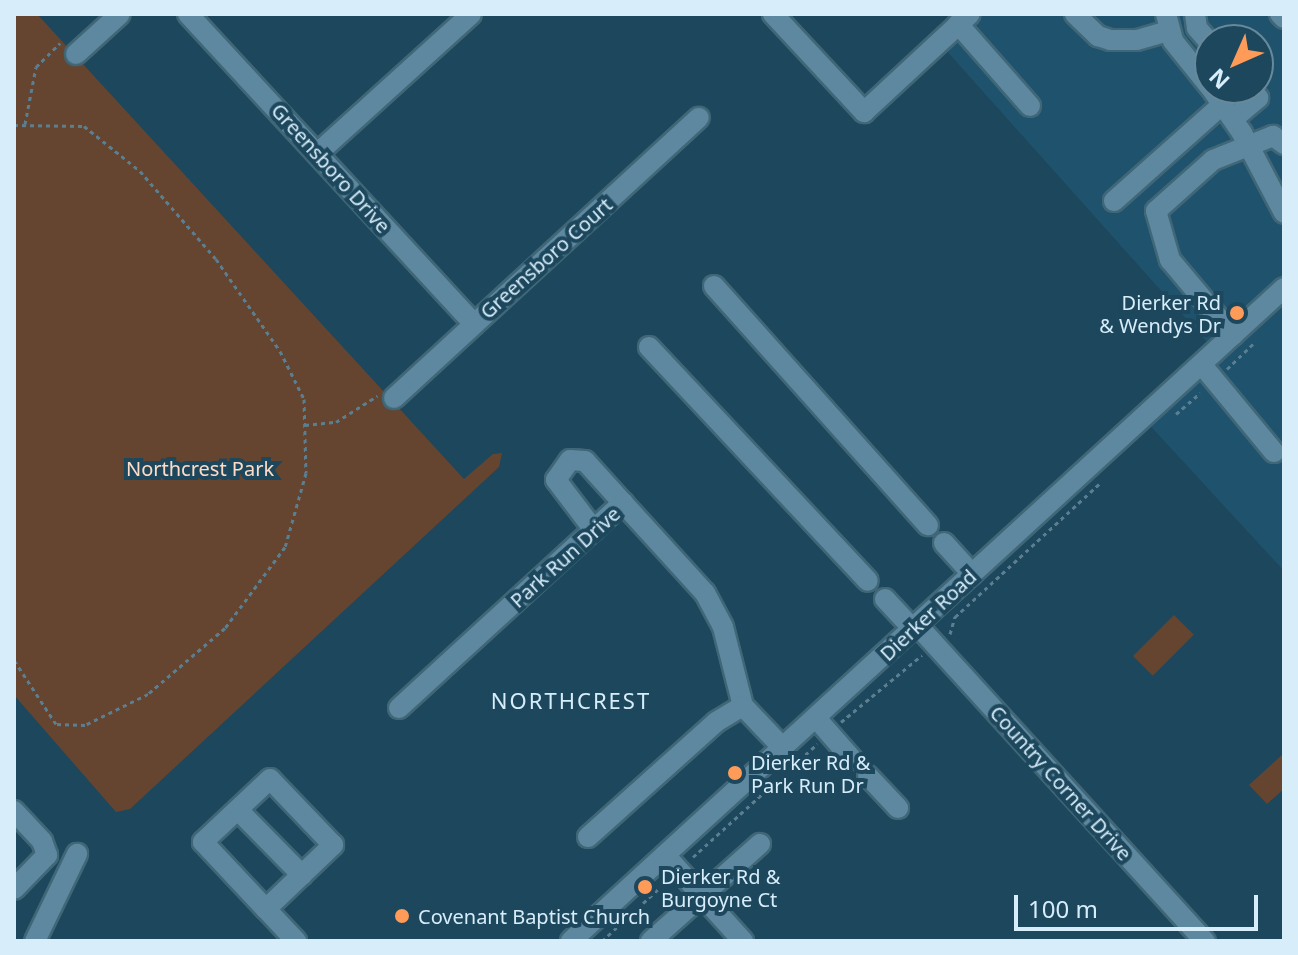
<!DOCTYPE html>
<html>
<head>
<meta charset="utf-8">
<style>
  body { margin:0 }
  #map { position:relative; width:1298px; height:955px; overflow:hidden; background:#1d475c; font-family:"Noto Sans",sans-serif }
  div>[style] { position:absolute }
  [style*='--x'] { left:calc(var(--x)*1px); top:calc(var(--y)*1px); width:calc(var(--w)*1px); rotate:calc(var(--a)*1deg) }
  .built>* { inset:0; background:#1f526c }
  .green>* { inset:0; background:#654530; transform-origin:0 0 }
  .path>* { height:3px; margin-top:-1.5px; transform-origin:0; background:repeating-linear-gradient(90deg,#5b7e91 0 4px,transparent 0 8px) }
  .roads { filter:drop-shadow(2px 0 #406778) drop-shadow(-2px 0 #406778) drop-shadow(0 2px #406778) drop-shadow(0 -2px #406778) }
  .minor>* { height:20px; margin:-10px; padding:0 10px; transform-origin:10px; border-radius:10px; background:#5e889f }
  .dots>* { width:22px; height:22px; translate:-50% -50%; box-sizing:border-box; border:4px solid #1d475c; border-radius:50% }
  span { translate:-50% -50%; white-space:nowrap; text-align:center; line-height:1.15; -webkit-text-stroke:8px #1d475c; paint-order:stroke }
  .street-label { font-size:20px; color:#d7edfa }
  .poi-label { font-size:20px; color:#d7edfa }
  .right { translate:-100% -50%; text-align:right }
  .left { translate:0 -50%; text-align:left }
  .park-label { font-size:20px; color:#fedcc7 }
  .neighbourhood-label { font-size:22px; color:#d7edfa; letter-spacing:2px }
  .frame { position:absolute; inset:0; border:16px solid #d7edfa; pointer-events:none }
  .north { position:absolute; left:1194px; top:24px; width:80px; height:80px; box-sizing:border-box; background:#1d475c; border:2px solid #67899b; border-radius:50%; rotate:225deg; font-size:22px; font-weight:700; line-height:32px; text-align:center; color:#d7edfa }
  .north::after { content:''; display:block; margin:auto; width:28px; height:36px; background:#fe9b58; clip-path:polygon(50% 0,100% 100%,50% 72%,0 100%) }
  .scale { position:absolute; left:1014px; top:895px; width:244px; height:36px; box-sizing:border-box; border:4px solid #d7edfa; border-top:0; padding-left:10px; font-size:24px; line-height:28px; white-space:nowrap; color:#d7edfa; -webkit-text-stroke:6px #1d475c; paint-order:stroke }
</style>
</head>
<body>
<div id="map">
  <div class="built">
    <div style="clip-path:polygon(evenodd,978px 14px,1284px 14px,1284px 571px,1143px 418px,1215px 351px,944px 48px,978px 14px,1210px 40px,1258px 40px,1258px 88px,1210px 88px,1210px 40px)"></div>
  </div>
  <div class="green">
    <div style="clip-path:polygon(14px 14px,37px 14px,464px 479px,493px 454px,502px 453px,499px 467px,130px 809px,116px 812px,14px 695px)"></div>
    <div style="left:1174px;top:615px;width:28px;height:58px;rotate:45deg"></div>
    <div style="clip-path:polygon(1284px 753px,1284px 789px,1267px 804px,1249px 785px)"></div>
  </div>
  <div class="path">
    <div style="--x:25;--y:124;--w:58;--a:-79.1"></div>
    <div style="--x:36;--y:67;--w:34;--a:-45"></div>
    <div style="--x:14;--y:125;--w:70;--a:0.8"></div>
    <div style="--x:84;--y:126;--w:72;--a:38.8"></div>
    <div style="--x:140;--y:171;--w:116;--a:49.2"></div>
    <div style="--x:216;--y:259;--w:112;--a:55.2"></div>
    <div style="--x:280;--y:351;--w:54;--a:63.4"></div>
    <div style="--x:304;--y:399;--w:74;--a:88.5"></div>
    <div style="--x:306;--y:473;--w:77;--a:105.8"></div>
    <div style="--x:285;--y:547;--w:101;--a:126.5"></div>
    <div style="--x:225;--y:628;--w:101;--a:139.4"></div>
    <div style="--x:148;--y:694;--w:70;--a:153.8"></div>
    <div style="--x:85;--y:725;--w:29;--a:-178"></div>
    <div style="--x:56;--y:724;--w:77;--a:-123.3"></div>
    <div style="--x:1227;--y:369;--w:40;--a:-44"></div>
    <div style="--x:1176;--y:414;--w:32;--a:-41"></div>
    <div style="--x:305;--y:425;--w:31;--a:-6"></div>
    <div style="--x:336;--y:422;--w:49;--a:-32.4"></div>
    <div style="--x:950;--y:634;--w:18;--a:-74"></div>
    <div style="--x:955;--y:617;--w:197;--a:-42.7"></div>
    <div style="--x:841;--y:722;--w:105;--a:-39.6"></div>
    <div style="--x:693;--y:857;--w:168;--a:-42.3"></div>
    <div style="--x:602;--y:941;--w:88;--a:-42.7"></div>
  </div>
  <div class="roads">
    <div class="minor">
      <div style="--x:188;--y:14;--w:422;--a:47.3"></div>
      <div style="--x:773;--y:14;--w:134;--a:47.1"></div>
      <div style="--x:864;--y:112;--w:144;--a:-42.8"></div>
      <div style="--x:1075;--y:14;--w:32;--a:44"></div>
      <div style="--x:1098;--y:36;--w:13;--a:18"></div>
      <div style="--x:1110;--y:40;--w:27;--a:0"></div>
      <div style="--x:1137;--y:40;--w:33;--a:-16"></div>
      <div style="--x:1166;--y:14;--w:28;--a:75"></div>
      <div style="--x:1173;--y:41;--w:59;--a:51.2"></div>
      <div style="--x:1195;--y:14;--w:14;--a:82"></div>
      <div style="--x:1197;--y:28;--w:20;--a:49"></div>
      <div style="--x:1280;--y:14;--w:6;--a:45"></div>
      <div style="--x:958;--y:24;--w:109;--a:48.7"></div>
      <div style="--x:76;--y:54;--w:59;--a:-42.3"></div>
      <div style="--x:1211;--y:88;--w:55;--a:55.4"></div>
      <div style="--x:1242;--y:133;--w:90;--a:62.3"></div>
      <div style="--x:1233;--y:119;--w:33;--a:-40"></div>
      <div style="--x:1258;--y:98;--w:13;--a:-132"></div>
      <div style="--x:319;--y:152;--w:205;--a:-42.2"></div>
      <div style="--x:1114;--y:201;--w:146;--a:-41.7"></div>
      <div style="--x:714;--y:286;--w:321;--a:48.2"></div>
      <div style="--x:1233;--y:335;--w:98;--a:-130"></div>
      <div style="--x:1170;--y:260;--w:51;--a:-105.9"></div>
      <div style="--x:1156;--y:211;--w:76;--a:-41.8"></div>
      <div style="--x:1213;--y:160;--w:65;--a:-21.8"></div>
      <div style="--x:1273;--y:136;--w:14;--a:36"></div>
      <div style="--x:649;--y:347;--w:320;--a:46.9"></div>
      <div style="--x:1202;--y:365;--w:113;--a:50.4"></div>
      <div style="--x:394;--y:398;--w:414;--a:-42.6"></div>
      <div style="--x:594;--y:530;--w:63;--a:-127.2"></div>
      <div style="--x:556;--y:480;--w:24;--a:-55"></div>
      <div style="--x:570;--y:460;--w:15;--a:4"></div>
      <div style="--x:585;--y:461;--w:57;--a:47.9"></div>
      <div style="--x:944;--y:543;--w:42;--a:47.9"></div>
      <div style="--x:885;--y:599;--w:41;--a:47"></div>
      <div style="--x:917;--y:625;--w:428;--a:47.7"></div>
      <div style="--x:399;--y:708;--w:304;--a:-42.5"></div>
      <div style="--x:623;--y:503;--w:122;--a:47.7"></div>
      <div style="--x:705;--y:593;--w:38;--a:62"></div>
      <div style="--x:723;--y:627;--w:81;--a:75.8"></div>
      <div style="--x:743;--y:706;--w:58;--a:46.4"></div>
      <div style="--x:816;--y:718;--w:55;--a:48.7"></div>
      <div style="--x:868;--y:776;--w:44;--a:46.8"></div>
      <div style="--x:14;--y:811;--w:41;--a:47"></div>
      <div style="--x:42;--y:841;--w:15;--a:70"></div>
      <div style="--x:47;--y:855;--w:47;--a:134.1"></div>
      <div style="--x:239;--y:811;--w:90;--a:45.5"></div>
      <div style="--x:588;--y:837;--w:172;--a:-41.9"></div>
      <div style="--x:716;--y:722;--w:31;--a:-31"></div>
      <div style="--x:665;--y:855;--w:116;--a:47.8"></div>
      <div style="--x:266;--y:909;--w:93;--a:-43.7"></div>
      <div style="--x:333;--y:845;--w:91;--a:-133.7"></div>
      <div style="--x:270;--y:779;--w:92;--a:136.8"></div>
      <div style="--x:203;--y:842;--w:92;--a:46.8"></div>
      <div style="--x:266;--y:909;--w:44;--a:46.8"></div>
      <div style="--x:35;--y:941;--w:97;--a:-64.2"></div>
      <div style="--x:571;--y:941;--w:967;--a:-42.48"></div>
      <div style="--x:651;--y:941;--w:146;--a:-41.7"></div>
    </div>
  </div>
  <div class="dots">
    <div style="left:1237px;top:313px;background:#fe9b58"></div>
    <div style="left:735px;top:773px;background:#fe9b58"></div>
    <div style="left:645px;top:887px;background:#fe9b58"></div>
    <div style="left:402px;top:916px;background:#fe9b58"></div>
  </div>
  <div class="street-label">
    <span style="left:331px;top:168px;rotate:48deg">Greensboro Drive</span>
    <span style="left:546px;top:258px;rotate:-42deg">Greensboro Court</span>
    <span style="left:565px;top:557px;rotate:-42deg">Park Run Drive</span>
    <span style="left:928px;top:615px;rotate:-43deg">Dierker Road</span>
    <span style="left:1061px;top:783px;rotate:48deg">Country Corner Drive</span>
  </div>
  <div class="poi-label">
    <span class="right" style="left:1221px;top:314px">Dierker Rd<br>&amp; Wendys Dr</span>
    <span class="left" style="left:751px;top:774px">Dierker Rd &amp;<br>Park Run Dr</span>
    <span class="left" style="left:661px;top:888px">Dierker Rd &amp;<br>Burgoyne Ct</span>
    <span class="left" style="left:418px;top:916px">Covenant Baptist Church</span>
  </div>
  <div class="park-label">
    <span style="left:200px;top:468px">Northcrest Park</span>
  </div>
  <div class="neighbourhood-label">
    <span style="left:571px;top:701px">NORTHCREST</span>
  </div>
  <div class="frame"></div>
  <div class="north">N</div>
  <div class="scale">100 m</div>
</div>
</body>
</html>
